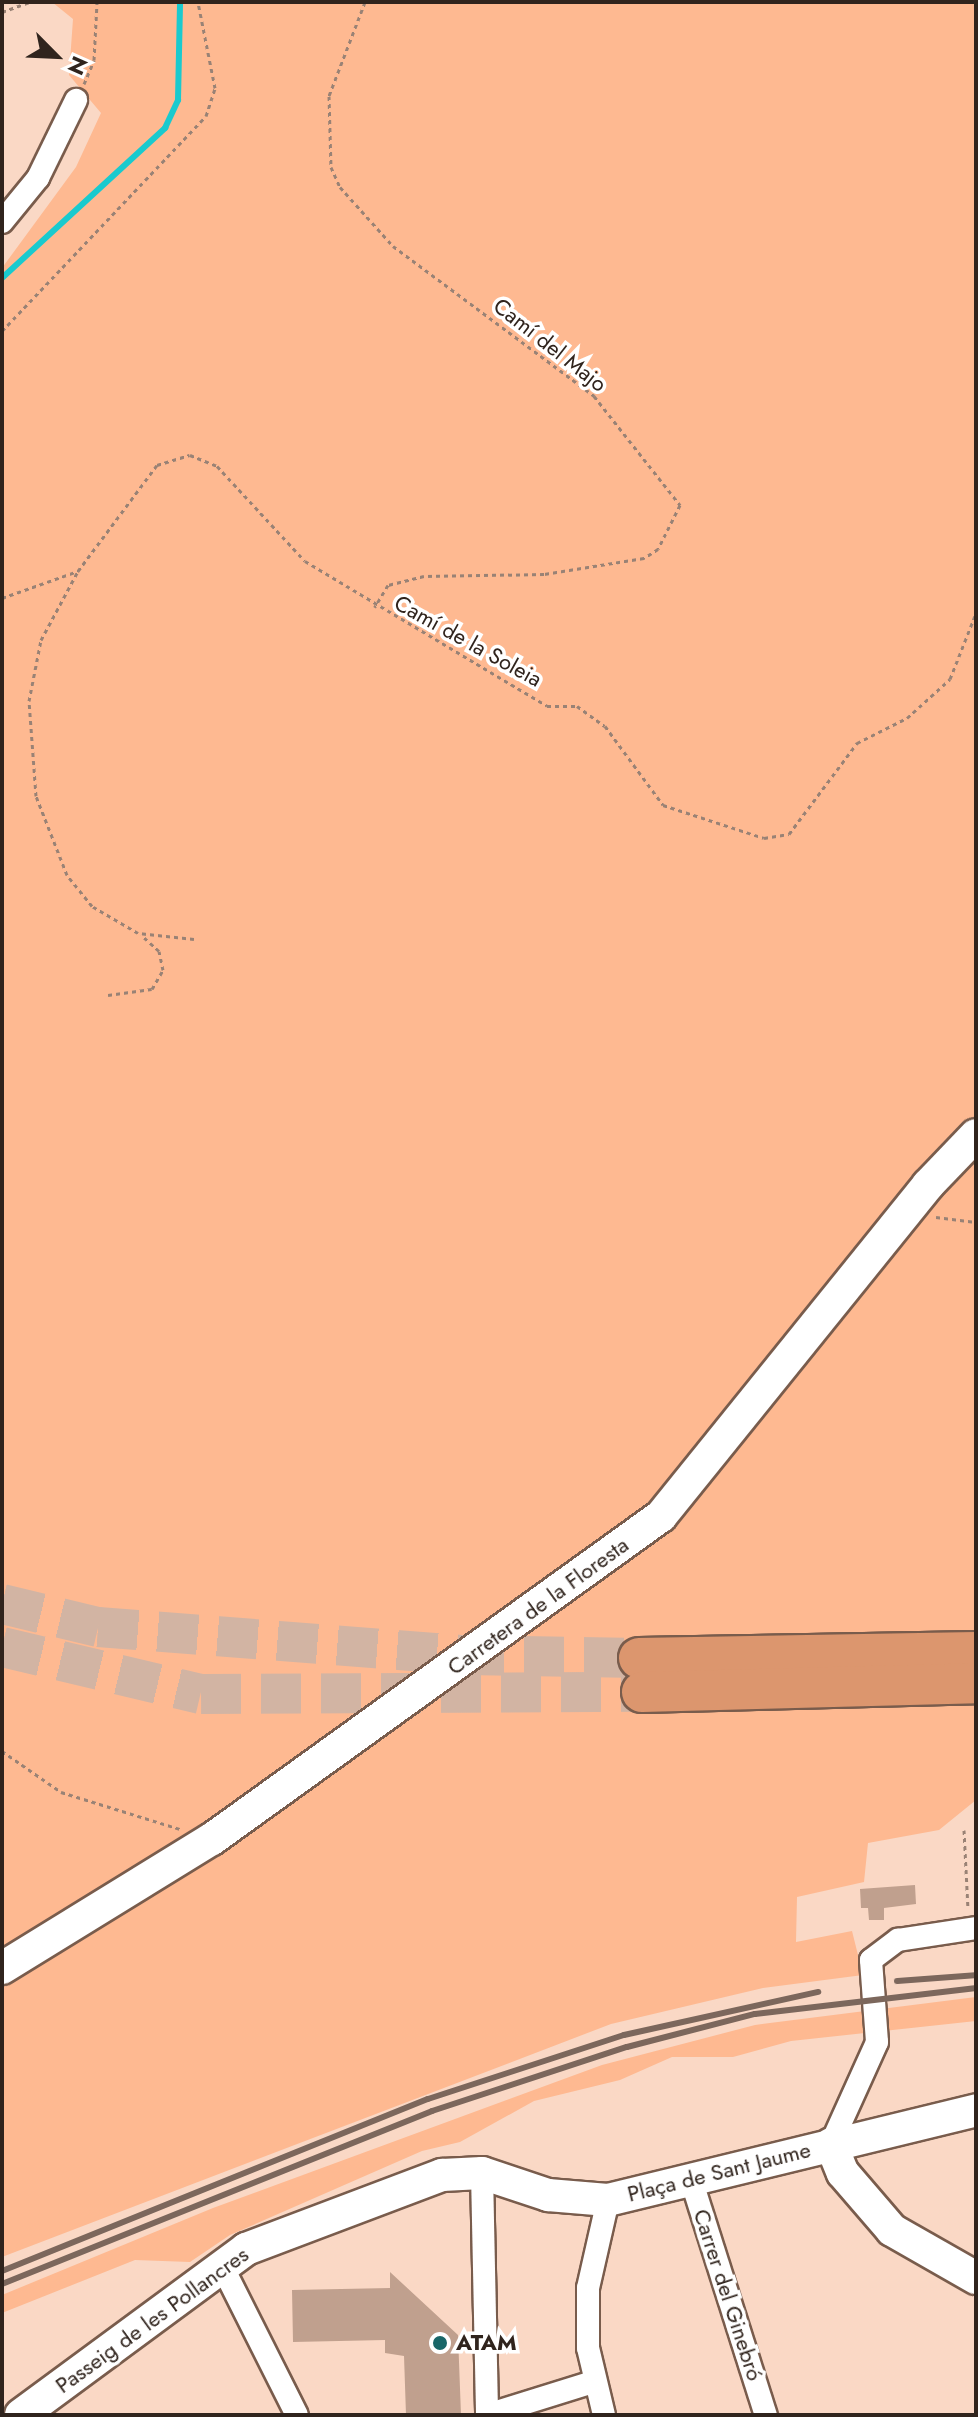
<!DOCTYPE html>
<html>
<head>
<meta charset="utf-8">
<style>
  body { margin:0 }
  #map { position:relative; width:978px; height:2417px; overflow:hidden; background:#fad8c5; font-family:Jost,sans-serif }
  div>[style] { position:absolute }
  [style*='--x'] { left:calc(var(--x)*1px); top:calc(var(--y)*1px); width:calc(var(--w)*1px); rotate:calc(var(--a)*1deg) }
  .green>* { inset:0; background:#feb991 }
  .stream>* { height:6px; margin:-3px; padding:0 3px; transform-origin:3px; border-radius:3px; background:#19cace }
  .building>* { inset:0; background:#c0a08e }
  .highway-tunnel>* { height:40px; margin-top:-20px; transform-origin:0; background:repeating-linear-gradient(90deg,#d2b4a3 0 40px,transparent 0 60px) }
  .path>* { height:3px; margin-top:-1.5px; transform-origin:0; background:repeating-linear-gradient(90deg,#998275 0 4px,transparent 0 8px) }
  .roads { filter:drop-shadow(2px 0 #795c4c) drop-shadow(-2px 0 #795c4c) drop-shadow(0 2px #795c4c) drop-shadow(0 -2px #795c4c) }
  .street>* { height:22px; margin:-11px; padding:0 11px; transform-origin:11px; border-radius:11px; background:#fff }
  .secondary>* { height:32px; margin:-16px; padding:0 16px; transform-origin:16px; border-radius:16px; background:#fff }
  .highway>* { height:40px; margin:-20px; padding:0 20px; transform-origin:20px; border-radius:20px; background:#dc966e }
  .rail>* { height:6px; margin:-3px; padding:0 3px; transform-origin:3px; border-radius:3px; background:#7c675c }
  .dots>* { width:22px; height:22px; translate:-50% -50%; box-sizing:border-box; border:4px solid #fff; border-radius:50% }
  span { translate:-50% -50%; white-space:nowrap; text-align:center; line-height:1.15; -webkit-text-stroke:7px #fff; paint-order:stroke }
  .street-label { font-size:22px; color:#30241d }
  .poi-label { font-size:22px; color:#30241d; font-weight:700 }
  .left { translate:0 -50%; text-align:left }
  .frame { position:absolute; inset:0; border:4px solid #30241d; pointer-events:none }
  .north { position:absolute; left:16px; top:16px; width:80px; height:80px; -webkit-text-stroke:6px #fff; paint-order:stroke; rotate:114deg; font-size:22px; font-weight:700; line-height:32px; text-align:center; color:#30241d }
  .north::after { content:''; display:block; margin:auto; width:28px; height:36px; background:#30241d; clip-path:polygon(50% 0,100% 100%,50% 72%,0 100%) }
</style>
</head>
<body>
<div id="map">
  <div class="green">
    <div style="clip-path:polygon(52px 2px,976px 2px,976px 1800px,939px 1830px,868px 1843px,864px 1882px,797px 1897px,796px 1942px,852px 1931px,863px 1975px,763px 1988px,611px 2024px,2px 2257px,2px 268px,76px 167px,101px 113px,69px 75px,73px 19px)"></div>
    <div style="clip-path:polygon(976px 1997px,976px 2021px,791px 2041px,733px 2057px,672px 2057px,620px 2080px,534px 2101px,460px 2142px,422px 2151px,230px 2235px,190px 2262px,135px 2260px,2px 2313px,2px 2295px,213px 2208px,602px 2065px,755px 2025px)"></div>
  </div>
  <div class="stream">
    <div style="--x:2;--y:278;--w:222;--a:-42.6"></div>
    <div style="--x:165;--y:128;--w:31;--a:-65"></div>
    <div style="--x:178;--y:100;--w:98;--a:-88.8"></div>
  </div>
  <div class="building">
    <div style="clip-path:polygon(915px 1885px,916px 1904px,884px 1908px,884px 1920px,869px 1920px,868px 1908px,861px 1908px,860px 1889px)"></div>
    <div style="clip-path:polygon(390px 2272px,458px 2335px,461px 2415px,406px 2415px,404px 2356px,385px 2353px,385px 2340px,293px 2342px,292px 2290px,390px 2288px)"></div>
  </div>
  <div class="highway-tunnel">
    <div style="--x:2;--y:1604;--w:99;--a:13.5"></div>
    <div style="--x:98;--y:1627;--w:367;--a:4.4"></div>
    <div style="--x:464;--y:1655;--w:175;--a:1"></div>
    <div style="--x:2;--y:1647;--w:204;--a:13.3"></div>
    <div style="--x:201;--y:1694;--w:441;--a:-0.3"></div>
  </div>
  <div class="path">
    <div style="--x:365;--y:2;--w:101;--a:111"></div>
    <div style="--x:329;--y:96;--w:71;--a:88.4"></div>
    <div style="--x:331;--y:167;--w:22;--a:66"></div>
    <div style="--x:340;--y:187;--w:79;--a:48.1"></div>
    <div style="--x:393;--y:246;--w:251;--a:36.7"></div>
    <div style="--x:594;--y:396;--w:139;--a:51.7"></div>
    <div style="--x:680;--y:505;--w:49;--a:116.6"></div>
    <div style="--x:658;--y:549;--w:17;--a:147"></div>
    <div style="--x:644;--y:558;--w:101;--a:170.9"></div>
    <div style="--x:544;--y:574;--w:120;--a:179"></div>
    <div style="--x:424;--y:576;--w:37;--a:166"></div>
    <div style="--x:388;--y:585;--w:26;--a:121"></div>
    <div style="--x:2;--y:12;--w:30;--a:-20"></div>
    <div style="--x:84;--y:84;--w:26;--a:-67"></div>
    <div style="--x:94;--y:60;--w:58;--a:-87"></div>
    <div style="--x:2;--y:331;--w:296;--a:-46.5"></div>
    <div style="--x:206;--y:116;--w:29;--a:-72"></div>
    <div style="--x:215;--y:88;--w:88;--a:-101.2"></div>
    <div style="--x:976;--y:531;--w:28;--a:90"></div>
    <div style="--x:2;--y:598;--w:81;--a:-19.6"></div>
    <div style="--x:194;--y:939;--w:56;--a:-173.9"></div>
    <div style="--x:138;--y:933;--w:53;--a:-149.6"></div>
    <div style="--x:92;--y:906;--w:40;--a:-129"></div>
    <div style="--x:67;--y:875;--w:85;--a:-111.4"></div>
    <div style="--x:36;--y:796;--w:95;--a:-94.2"></div>
    <div style="--x:29;--y:701;--w:62;--a:-78.9"></div>
    <div style="--x:41;--y:640;--w:78;--a:-61.8"></div>
    <div style="--x:78;--y:571;--w:132;--a:-53.3"></div>
    <div style="--x:157;--y:465;--w:34;--a:-17"></div>
    <div style="--x:190;--y:455;--w:29;--a:22"></div>
    <div style="--x:217;--y:466;--w:129;--a:47.2"></div>
    <div style="--x:305;--y:561;--w:282;--a:30.9"></div>
    <div style="--x:547;--y:706;--w:30;--a:0"></div>
    <div style="--x:577;--y:706;--w:34;--a:36"></div>
    <div style="--x:605;--y:726;--w:98;--a:53.7"></div>
    <div style="--x:663;--y:805;--w:106;--a:18.1"></div>
    <div style="--x:764;--y:838;--w:25;--a:-9"></div>
    <div style="--x:789;--y:834;--w:114;--a:-53.2"></div>
    <div style="--x:857;--y:743;--w:56;--a:-26.6"></div>
    <div style="--x:907;--y:718;--w:58;--a:-42.2"></div>
    <div style="--x:950;--y:679;--w:71;--a:-68.5"></div>
    <div style="--x:108;--y:995;--w:44;--a:-7.8"></div>
    <div style="--x:152;--y:989;--w:22;--a:-60"></div>
    <div style="--x:163;--y:970;--w:19;--a:-102"></div>
    <div style="--x:159;--y:951;--w:24;--a:-138"></div>
    <div style="--x:936;--y:1217;--w:40;--a:7.1"></div>
    <div style="--x:2;--y:1751;--w:72;--a:34.8"></div>
    <div style="--x:61;--y:1792;--w:125;--a:17.3"></div>
    <div style="--x:964;--y:1830;--w:79;--a:87.1"></div>
  </div>
  <div class="roads">
    <div class="street">
      <div style="--x:2;--y:222;--w:57;--a:-50.7"></div>
      <div style="--x:38;--y:178;--w:87;--a:-64"></div>
      <div style="--x:831;--y:2144;--w:112;--a:-65.7"></div>
      <div style="--x:877;--y:2042;--w:82;--a:-94.2"></div>
      <div style="--x:871;--y:1960;--w:34;--a:-37"></div>
      <div style="--x:898;--y:1940;--w:79;--a:-8.7"></div>
      <div style="--x:482;--y:2173;--w:242;--a:88.8"></div>
      <div style="--x:487;--y:2415;--w:111;--a:-17.3"></div>
      <div style="--x:690;--y:2176;--w:251;--a:72.4"></div>
      <div style="--x:221;--y:2264;--w:169;--a:63.3"></div>
      <div style="--x:604;--y:2415;--w:69;--a:-103.4"></div>
      <div style="--x:588;--y:2348;--w:60;--a:-90"></div>
      <div style="--x:588;--y:2288;--w:90;--a:-77.2"></div>
    </div>
    <div class="secondary">
      <div style="--x:2;--y:1968;--w:246;--a:-31.6"></div>
      <div style="--x:212;--y:1839;--w:553;--a:-35.73"></div>
      <div style="--x:661;--y:1516;--w:425;--a:-51.1"></div>
      <div style="--x:928;--y:1185;--w:69;--a:-46.2"></div>
      <div style="--x:831;--y:2144;--w:31;--a:68"></div>
      <div style="--x:843;--y:2173;--w:75;--a:49.3"></div>
      <div style="--x:892;--y:2230;--w:97;--a:29.7"></div>
      <div style="--x:21;--y:2415;--w:280;--a:-36.4"></div>
      <div style="--x:246;--y:2249;--w:210;--a:-20.7"></div>
      <div style="--x:442;--y:2175;--w:40;--a:-2.9"></div>
      <div style="--x:482;--y:2173;--w:70;--a:18.4"></div>
      <div style="--x:548;--y:2195;--w:60;--a:4.8"></div>
      <div style="--x:608;--y:2200;--w:379;--a:-13.7"></div>
    </div>
    <div class="highway">
      <div style="--x:639;--y:1658;--w:337;--a:-1"></div>
      <div style="--x:642;--y:1692;--w:334;--a:-1.5"></div>
    </div>
  </div>
  <div class="rail">
    <div style="--x:897;--y:1981;--w:79;--a:-4.3"></div>
    <div style="--x:2;--y:2271;--w:459;--a:-22"></div>
    <div style="--x:428;--y:2099;--w:206;--a:-18.1"></div>
    <div style="--x:624;--y:2035;--w:199;--a:-12.5"></div>
    <div style="--x:2;--y:2284;--w:463;--a:-21.9"></div>
    <div style="--x:432;--y:2111;--w:205;--a:-18.2"></div>
    <div style="--x:627;--y:2047;--w:132;--a:-14.5"></div>
    <div style="--x:755;--y:2014;--w:223;--a:-6.7"></div>
  </div>
  <div class="dots">
    <div style="left:440px;top:2343px;background:#186668"></div>
  </div>
  <div class="street-label">
    <span style="left:550px;top:345px;rotate:38deg">Camí del Majo</span>
    <span style="left:468px;top:641px;rotate:29deg">Camí de la Soleia</span>
    <span style="left:538px;top:1606px;rotate:-36deg">Carretera de la Floresta</span>
    <span style="left:719px;top:2172px;rotate:-14deg">Plaça de Sant Jaume</span>
    <span style="left:728px;top:2295px;rotate:72deg">Carrer del Ginebró</span>
    <span style="left:152px;top:2320px;rotate:-36deg">Passeig de les Pollancres</span>
  </div>
  <div class="poi-label">
    <span class="left" style="left:456px;top:2343px">ATAM</span>
  </div>
  <div class="frame"></div>
  <div class="north">N</div>
</div>
</body>
</html>
